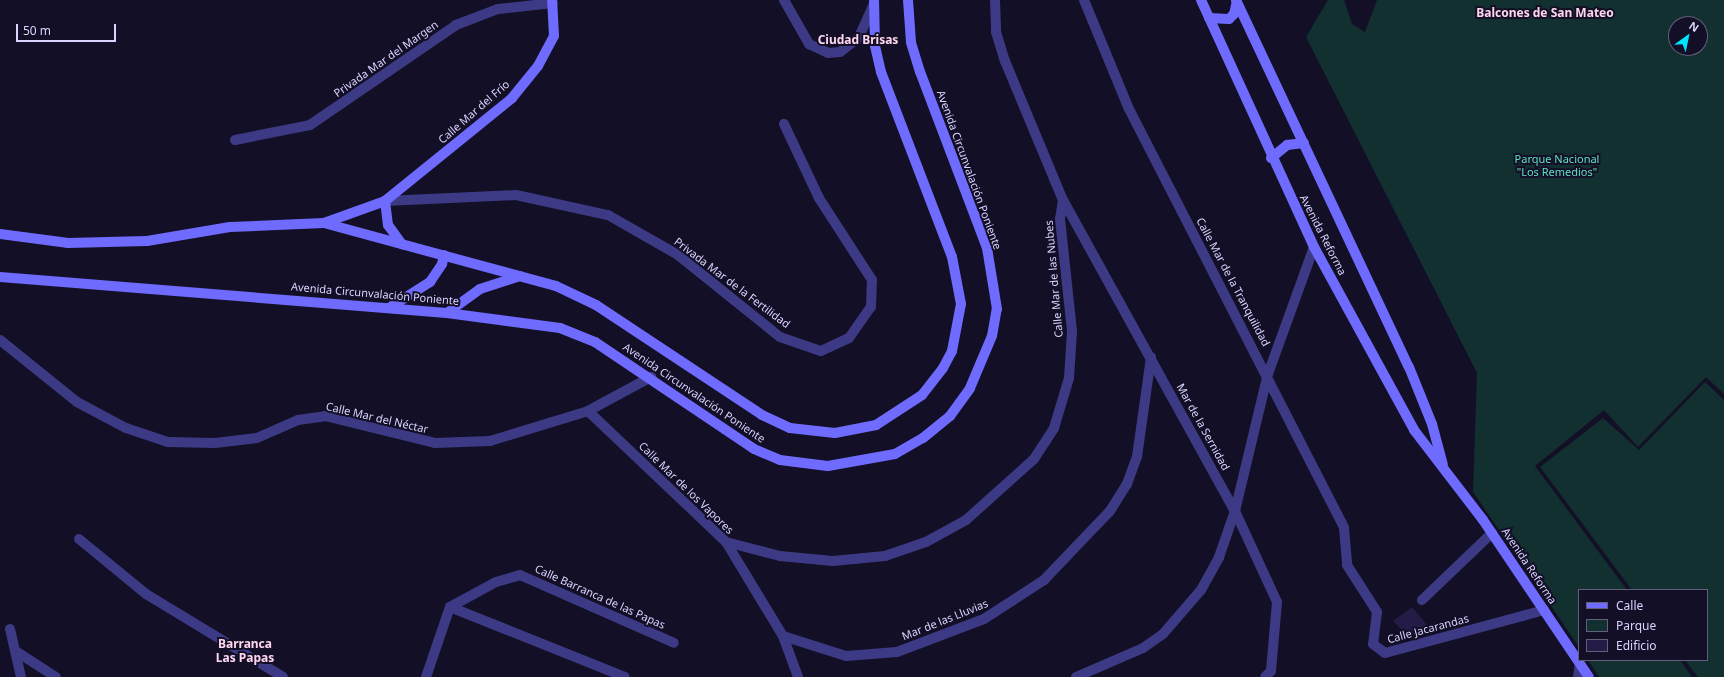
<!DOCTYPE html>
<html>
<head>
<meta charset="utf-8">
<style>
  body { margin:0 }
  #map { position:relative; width:1724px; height:677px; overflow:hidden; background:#130f26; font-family:"Noto Sans",sans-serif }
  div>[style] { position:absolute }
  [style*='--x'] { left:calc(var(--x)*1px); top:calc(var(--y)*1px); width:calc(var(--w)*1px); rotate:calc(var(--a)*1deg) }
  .green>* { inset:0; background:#12302f }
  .building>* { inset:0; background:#241b47 }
  .street>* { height:10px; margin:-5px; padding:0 5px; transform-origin:5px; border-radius:5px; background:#3d3a85 }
  .secondary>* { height:10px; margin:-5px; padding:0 5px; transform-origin:5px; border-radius:5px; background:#6f6bff }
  span { translate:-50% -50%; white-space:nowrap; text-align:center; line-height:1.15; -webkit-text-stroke:4px #130f26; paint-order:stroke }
  .street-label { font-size:11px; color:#d9d4ff }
  .park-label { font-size:11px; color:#5fe0c0 }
  .neighbourhood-label { font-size:12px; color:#ffd6f0; font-weight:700 }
  .legend { position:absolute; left:1578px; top:589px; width:130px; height:72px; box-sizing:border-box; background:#130f26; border:1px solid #625e7d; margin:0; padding:5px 7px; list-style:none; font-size:12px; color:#d9d4ff }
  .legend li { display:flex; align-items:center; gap:8px; height:20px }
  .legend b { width:20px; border:1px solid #625e7d }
  .north { position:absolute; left:1668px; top:16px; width:40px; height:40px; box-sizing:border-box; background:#130f26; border:1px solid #625e7d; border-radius:50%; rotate:33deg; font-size:11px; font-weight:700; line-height:16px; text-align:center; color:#d9d4ff }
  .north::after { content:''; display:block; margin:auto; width:14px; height:18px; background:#00e5ff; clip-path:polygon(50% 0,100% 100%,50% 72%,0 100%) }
  .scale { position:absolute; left:16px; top:24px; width:100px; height:18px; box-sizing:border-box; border:2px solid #d9d4ff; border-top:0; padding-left:5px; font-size:12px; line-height:14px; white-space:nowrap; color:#d9d4ff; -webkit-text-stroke:3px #130f26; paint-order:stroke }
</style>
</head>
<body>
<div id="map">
  <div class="green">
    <div style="clip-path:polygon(evenodd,1328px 0,1344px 0,1352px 24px,1365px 32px,1377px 0,1724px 0,1724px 394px,1706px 377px,1638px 447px,1604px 410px,1535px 466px,1627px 590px,1579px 590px,1579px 647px,1473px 492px,1477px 373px,1306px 37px,1328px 0,1676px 24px,1700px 24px,1700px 48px,1676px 48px,1676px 24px)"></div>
    <div style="clip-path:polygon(1705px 382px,1724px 400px,1724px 677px,1698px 677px,1685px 660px,1707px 660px,1707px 590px,1632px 590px,1540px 467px,1603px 418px,1639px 450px)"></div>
    <div style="clip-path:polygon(1588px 660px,1680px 660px,1692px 677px,1599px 677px)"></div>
  </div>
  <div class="building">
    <div style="clip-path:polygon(1412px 607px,1430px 628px,1406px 634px,1393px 621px)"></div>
  </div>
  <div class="street">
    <div style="--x:784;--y:0;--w:51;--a:60.4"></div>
    <div style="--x:809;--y:44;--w:21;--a:25"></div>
    <div style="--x:828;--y:53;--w:12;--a:-5"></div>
    <div style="--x:840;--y:52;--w:24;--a:-38"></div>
    <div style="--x:859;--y:37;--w:37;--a:-66"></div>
    <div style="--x:995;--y:0;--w:32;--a:88"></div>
    <div style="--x:996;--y:32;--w:30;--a:73"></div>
    <div style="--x:1005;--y:61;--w:151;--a:67.4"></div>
    <div style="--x:1063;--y:200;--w:355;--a:61.1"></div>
    <div style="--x:1235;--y:511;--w:100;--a:65.2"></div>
    <div style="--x:1277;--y:602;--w:69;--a:95"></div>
    <div style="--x:1271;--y:671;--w:8;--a:135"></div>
    <div style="--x:1084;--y:0;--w:116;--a:67.6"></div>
    <div style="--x:1128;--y:107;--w:473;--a:62.8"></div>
    <div style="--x:1344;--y:528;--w:37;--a:85"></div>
    <div style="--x:1347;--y:565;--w:56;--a:57.4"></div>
    <div style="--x:1377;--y:612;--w:32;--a:97"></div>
    <div style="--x:1373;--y:644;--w:15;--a:37"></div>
    <div style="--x:1385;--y:653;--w:165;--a:-15.1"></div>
    <div style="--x:235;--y:140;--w:76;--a:-11.3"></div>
    <div style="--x:310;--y:125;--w:177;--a:-34.4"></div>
    <div style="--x:456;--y:25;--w:45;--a:-20.9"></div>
    <div style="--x:498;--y:9;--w:55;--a:-6.2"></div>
    <div style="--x:385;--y:201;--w:131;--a:-2.6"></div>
    <div style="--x:516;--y:195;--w:94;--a:12.3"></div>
    <div style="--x:608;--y:215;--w:81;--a:29.7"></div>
    <div style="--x:678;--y:255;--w:131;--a:38.8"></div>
    <div style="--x:780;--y:337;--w:43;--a:18.9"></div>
    <div style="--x:821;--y:351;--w:31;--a:-25"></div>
    <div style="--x:849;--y:338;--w:38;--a:-55"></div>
    <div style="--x:871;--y:307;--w:27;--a:-88"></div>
    <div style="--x:872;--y:280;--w:98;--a:-122.9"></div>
    <div style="--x:819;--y:198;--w:82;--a:-115.3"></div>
    <div style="--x:0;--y:340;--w:99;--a:38.8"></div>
    <div style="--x:77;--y:402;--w:55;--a:28"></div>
    <div style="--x:126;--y:428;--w:44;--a:18.4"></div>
    <div style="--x:168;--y:442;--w:47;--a:1.2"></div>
    <div style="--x:215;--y:443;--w:42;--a:-6.8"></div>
    <div style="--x:257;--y:438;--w:45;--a:-23.7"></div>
    <div style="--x:298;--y:420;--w:27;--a:-8"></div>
    <div style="--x:325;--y:416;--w:113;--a:13.8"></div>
    <div style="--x:435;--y:443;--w:55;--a:-2.1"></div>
    <div style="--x:490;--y:441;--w:102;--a:-17"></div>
    <div style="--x:588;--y:411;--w:72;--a:-28.4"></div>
    <div style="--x:588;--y:411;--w:190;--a:43.5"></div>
    <div style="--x:726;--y:542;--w:110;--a:58.8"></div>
    <div style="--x:783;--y:636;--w:44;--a:69.9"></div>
    <div style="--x:79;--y:539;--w:87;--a:39.4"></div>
    <div style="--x:146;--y:594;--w:160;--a:31.2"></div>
    <div style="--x:726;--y:542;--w:56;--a:14.5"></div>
    <div style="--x:780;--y:556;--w:53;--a:5.4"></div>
    <div style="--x:833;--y:561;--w:52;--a:-5.5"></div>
    <div style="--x:885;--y:556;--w:43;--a:-18.9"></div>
    <div style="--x:926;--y:542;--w:46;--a:-28.8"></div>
    <div style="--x:966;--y:520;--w:91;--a:-41.9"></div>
    <div style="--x:1034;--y:459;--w:37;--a:-57"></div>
    <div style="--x:1054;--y:428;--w:52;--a:-73.3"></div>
    <div style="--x:1069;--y:378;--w:47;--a:-86.3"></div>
    <div style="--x:1072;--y:331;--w:113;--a:-96.1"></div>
    <div style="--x:1060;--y:219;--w:19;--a:-81"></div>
    <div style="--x:1422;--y:600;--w:97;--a:-43.7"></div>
    <div style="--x:450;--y:607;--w:188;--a:21.8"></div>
    <div style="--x:10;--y:629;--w:49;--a:77.1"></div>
    <div style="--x:783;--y:636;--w:66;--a:17.6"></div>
    <div style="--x:846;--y:656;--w:51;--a:-4.5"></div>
    <div style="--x:897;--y:652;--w:93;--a:-20.8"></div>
    <div style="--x:984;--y:619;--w:72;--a:-33"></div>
    <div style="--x:1044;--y:580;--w:95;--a:-46.3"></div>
    <div style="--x:1110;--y:511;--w:32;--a:-58"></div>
    <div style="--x:1127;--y:484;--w:29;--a:-70"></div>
    <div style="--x:1137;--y:457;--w:101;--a:-82"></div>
    <div style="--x:17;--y:652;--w:46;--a:32.7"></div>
    <div style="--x:426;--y:677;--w:74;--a:-71.1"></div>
    <div style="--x:450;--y:607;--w:52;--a:-28.5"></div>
    <div style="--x:496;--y:582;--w:25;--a:-16"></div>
    <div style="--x:520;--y:575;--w:168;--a:23.8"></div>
    <div style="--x:1076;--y:677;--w:73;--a:-23.4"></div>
    <div style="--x:1143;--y:648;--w:24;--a:-35"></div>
    <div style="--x:1163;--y:634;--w:58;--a:-49.2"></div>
    <div style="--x:1201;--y:590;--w:38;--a:-61"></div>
    <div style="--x:1219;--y:557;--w:49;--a:-70.8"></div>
    <div style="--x:1235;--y:511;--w:141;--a:-76.5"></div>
    <div style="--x:1268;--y:374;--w:135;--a:-70.1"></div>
    <div style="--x:1578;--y:677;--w:14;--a:-82"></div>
  </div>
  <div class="secondary">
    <div style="--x:1201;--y:0;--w:272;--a:65.4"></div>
    <div style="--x:1314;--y:247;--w:209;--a:61.3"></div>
    <div style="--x:1414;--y:430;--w:113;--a:52.5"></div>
    <div style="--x:1483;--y:520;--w:189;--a:56"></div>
    <div style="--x:1236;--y:0;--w:406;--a:64.8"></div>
    <div style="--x:1409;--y:367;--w:61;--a:68"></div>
    <div style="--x:1432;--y:424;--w:42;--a:75"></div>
    <div style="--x:1209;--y:18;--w:20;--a:3"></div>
    <div style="--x:1229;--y:19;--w:7;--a:-45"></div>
    <div style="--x:1234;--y:14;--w:13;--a:-77"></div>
    <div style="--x:1271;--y:158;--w:21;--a:-39"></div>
    <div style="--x:1287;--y:145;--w:17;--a:-7"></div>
    <div style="--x:385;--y:201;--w:24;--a:83"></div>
    <div style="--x:388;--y:225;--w:24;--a:54"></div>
    <div style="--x:324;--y:223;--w:65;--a:-19.8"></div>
    <div style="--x:385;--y:201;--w:164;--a:-39"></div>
    <div style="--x:512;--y:98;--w:41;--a:-50.9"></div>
    <div style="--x:538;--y:66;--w:34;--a:-62"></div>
    <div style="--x:554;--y:36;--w:36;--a:-93"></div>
    <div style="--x:0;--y:234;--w:69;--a:7.5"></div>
    <div style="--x:68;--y:243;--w:79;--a:-1.5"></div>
    <div style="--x:147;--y:241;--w:84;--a:-9.6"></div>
    <div style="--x:230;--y:227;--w:94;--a:-2.4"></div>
    <div style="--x:324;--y:223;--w:240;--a:15.2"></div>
    <div style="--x:556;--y:286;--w:44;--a:25.4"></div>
    <div style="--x:596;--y:305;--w:199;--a:33.5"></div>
    <div style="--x:762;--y:415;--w:31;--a:25"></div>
    <div style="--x:790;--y:428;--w:45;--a:6.3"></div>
    <div style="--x:835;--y:433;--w:42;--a:-11"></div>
    <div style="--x:876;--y:425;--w:55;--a:-33.1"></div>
    <div style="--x:922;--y:395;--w:34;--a:-52"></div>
    <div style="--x:943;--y:368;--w:19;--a:-62"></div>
    <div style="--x:952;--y:351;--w:48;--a:-79.2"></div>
    <div style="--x:961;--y:304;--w:48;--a:-100.8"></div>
    <div style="--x:952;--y:257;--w:198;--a:-111"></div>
    <div style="--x:881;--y:72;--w:27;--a:-103"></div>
    <div style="--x:875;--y:46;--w:46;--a:-91.2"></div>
    <div style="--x:0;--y:277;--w:448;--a:4.6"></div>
    <div style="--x:447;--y:313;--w:114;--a:7.6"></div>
    <div style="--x:560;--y:328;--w:38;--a:22"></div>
    <div style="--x:595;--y:342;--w:192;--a:33.9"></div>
    <div style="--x:754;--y:449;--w:28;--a:23"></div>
    <div style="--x:780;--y:460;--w:48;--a:7.1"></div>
    <div style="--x:828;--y:466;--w:68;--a:-10.2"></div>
    <div style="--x:895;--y:454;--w:32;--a:-30"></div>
    <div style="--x:923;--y:438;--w:35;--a:-39"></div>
    <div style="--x:950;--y:416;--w:34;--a:-54"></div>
    <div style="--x:970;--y:388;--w:56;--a:-67.1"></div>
    <div style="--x:992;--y:336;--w:27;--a:-80"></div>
    <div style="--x:997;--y:309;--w:62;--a:-99.3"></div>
    <div style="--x:987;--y:248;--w:188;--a:-110.8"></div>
    <div style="--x:920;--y:72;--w:31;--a:-107"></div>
    <div style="--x:911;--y:42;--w:42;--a:-94.1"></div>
    <div style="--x:389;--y:308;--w:49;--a:-32.4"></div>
    <div style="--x:430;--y:282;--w:22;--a:-56"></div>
    <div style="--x:442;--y:264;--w:9;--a:-77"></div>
    <div style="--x:447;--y:313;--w:41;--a:-36"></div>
    <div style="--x:480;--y:289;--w:42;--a:-18"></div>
  </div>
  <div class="street-label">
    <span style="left:386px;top:59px;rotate:-35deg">Privada Mar del Margen</span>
    <span style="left:474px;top:112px;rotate:-41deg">Calle Mar del Frío</span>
    <span style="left:969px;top:170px;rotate:70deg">Avenida Circunvalación Poniente</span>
    <span style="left:1323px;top:235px;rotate:63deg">Avenida Reforma</span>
    <span style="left:1054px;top:279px;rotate:-95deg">Calle Mar de las Nubes</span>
    <span style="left:1233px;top:282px;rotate:62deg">Calle Mar de la Tranquilidad</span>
    <span style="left:732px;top:283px;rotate:37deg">Privada Mar de la Fertilidad</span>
    <span style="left:375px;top:294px;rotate:5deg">Avenida Circunvalación Poniente</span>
    <span style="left:694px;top:393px;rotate:34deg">Avenida Circunvalación Poniente</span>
    <span style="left:377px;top:418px;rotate:13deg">Calle Mar del Néctar</span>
    <span style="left:1203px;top:427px;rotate:61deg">Mar de la Sernidad</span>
    <span style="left:686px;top:488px;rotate:44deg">Calle Mar de los Vapores</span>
    <span style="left:1529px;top:566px;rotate:56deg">Avenida Reforma</span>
    <span style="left:600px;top:597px;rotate:24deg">Calle Barranca de las Papas</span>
    <span style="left:945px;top:620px;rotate:-22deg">Mar de las Lluvias</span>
    <span style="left:1428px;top:629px;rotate:-15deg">Calle Jacarandas</span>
  </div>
  <div class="park-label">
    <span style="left:1557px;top:166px">Parque Nacional<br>"Los Remedios"</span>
  </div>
  <div class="neighbourhood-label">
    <span style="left:1545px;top:13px">Balcones de San Mateo</span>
    <span style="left:858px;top:40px">Ciudad Brisas</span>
    <span style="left:245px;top:651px">Barranca<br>Las Papas</span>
  </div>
  <ul class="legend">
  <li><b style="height:5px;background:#6f6bff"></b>Calle</li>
  <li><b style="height:11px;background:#12302f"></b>Parque</li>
  <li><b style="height:11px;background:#241b47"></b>Edificio</li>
  </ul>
  <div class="north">N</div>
  <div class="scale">50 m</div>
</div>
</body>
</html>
